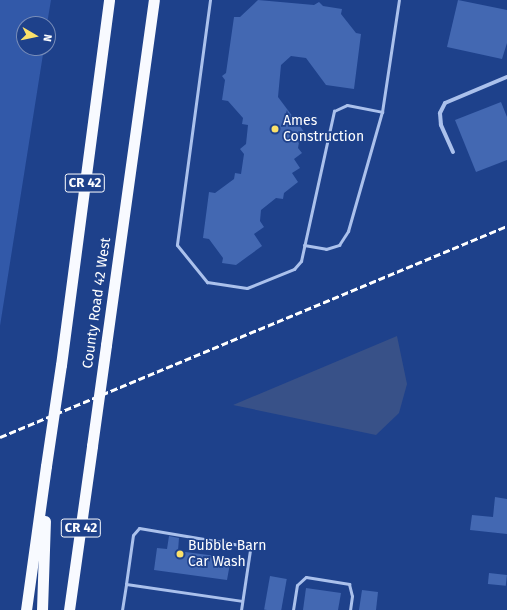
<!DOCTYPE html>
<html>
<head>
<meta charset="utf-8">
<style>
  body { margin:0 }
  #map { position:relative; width:507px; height:610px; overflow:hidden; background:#1e418b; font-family:"Fira Sans",sans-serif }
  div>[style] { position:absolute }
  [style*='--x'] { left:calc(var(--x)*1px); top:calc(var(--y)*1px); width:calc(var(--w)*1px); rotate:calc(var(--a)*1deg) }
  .green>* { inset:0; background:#3259a9 }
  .water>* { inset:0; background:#385188 }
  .building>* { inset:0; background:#4368b2; transform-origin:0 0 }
  .service>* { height:3px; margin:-1.5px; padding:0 1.5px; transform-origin:1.5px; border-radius:1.5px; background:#abc1ec }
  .minor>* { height:4px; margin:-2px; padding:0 2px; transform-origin:2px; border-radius:2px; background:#abc1ec }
  .trunk>* { height:11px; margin:-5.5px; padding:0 5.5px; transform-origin:5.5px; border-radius:5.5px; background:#f8faff }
  .rail>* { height:3px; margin-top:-1.5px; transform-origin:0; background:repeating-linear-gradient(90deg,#fff 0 7px,transparent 0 10px) }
  .trunk-bridge>* { height:11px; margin:-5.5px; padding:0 5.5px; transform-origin:5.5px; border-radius:5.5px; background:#f8faff }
  .dots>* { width:11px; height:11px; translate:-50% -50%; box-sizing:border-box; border:2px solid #1e418b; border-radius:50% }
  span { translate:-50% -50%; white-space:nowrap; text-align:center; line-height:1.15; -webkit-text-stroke:3.5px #1e418b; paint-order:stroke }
  .shield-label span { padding:1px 3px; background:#1e418b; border:1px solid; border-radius:3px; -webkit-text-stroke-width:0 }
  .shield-label { font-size:13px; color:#fff; font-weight:700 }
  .poi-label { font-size:14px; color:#fff }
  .left { translate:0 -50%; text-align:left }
  .street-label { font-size:14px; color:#fff }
  .north { position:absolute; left:16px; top:16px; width:40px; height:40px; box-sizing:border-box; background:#1e418b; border:1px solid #788db9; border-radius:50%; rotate:99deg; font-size:11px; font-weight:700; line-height:16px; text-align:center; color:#fff }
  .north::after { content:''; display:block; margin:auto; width:14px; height:18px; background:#fbe16a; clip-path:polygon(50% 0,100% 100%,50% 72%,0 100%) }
</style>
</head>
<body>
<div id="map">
  <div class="green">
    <div style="clip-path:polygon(0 0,51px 0,47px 24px,24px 24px,24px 48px,44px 48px,0 326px)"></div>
  </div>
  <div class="water">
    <div style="clip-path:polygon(397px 336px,407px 384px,399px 413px,376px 435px,233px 405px)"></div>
  </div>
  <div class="building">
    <div style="clip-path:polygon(258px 0,314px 5px,319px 2px,323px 6px,342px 9px,341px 14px,356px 33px,361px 34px,354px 89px,326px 85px,306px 58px,291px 56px,281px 65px,278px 97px,305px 133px,300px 137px,298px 148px,302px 153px,294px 159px,300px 168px,292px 173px,298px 182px,284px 193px,283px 199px,276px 198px,261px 210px,260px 221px,264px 227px,254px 234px,262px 246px,236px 265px,222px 263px,223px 258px,209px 239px,203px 238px,209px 192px,215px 193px,234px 179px,235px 173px,241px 174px,244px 154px,240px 149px,246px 144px,248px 125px,242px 124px,243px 118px,228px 101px,222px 100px,225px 80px,222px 76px,226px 73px,234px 17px,240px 17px)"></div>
    <div style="clip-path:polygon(458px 0,507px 10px,507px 43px,502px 59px,447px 47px)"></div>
    <div style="clip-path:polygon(501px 102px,507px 117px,507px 160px,476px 172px,455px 120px)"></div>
    <div style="clip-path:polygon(495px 497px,507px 499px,507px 534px,470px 530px,472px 515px,493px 517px)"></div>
    <div style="clip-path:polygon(169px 536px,179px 538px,178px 551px,231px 558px,227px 580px,154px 570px,157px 548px,167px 549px)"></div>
    <div style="left:489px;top:573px;width:18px;height:11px;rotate:6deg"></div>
    <div style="left:270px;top:576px;width:17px;height:34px;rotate:10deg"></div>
    <div style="clip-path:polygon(306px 588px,341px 593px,338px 610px,303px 610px)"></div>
    <div style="clip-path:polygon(362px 590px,378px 592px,376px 610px,359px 610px)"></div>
  </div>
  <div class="service">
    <div style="--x:210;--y:0;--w:247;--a:97.7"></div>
    <div style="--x:177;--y:245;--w:48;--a:51"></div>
    <div style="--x:207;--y:282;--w:40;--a:8.5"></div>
    <div style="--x:247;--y:288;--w:51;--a:-22"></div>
    <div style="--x:294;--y:269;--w:11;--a:-49"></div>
    <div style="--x:301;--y:261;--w:154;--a:-77.6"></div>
    <div style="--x:334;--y:111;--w:14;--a:-25"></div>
    <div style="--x:347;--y:105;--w:36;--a:11"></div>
    <div style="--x:382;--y:112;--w:113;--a:-81.4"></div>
    <div style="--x:304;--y:245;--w:22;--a:10"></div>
    <div style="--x:326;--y:249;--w:14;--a:-17"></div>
    <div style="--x:339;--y:245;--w:17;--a:-57"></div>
    <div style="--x:348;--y:231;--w:124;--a:-74.1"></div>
    <div style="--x:126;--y:584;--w:49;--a:-81.9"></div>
    <div style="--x:133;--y:535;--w:9;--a:-49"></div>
    <div style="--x:139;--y:528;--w:108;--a:9.6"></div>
    <div style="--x:245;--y:546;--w:6;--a:39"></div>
    <div style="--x:250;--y:550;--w:61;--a:98.5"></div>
    <div style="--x:122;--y:610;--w:26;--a:-81"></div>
    <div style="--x:126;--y:584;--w:117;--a:8.3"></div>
    <div style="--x:293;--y:610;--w:25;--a:-81"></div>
    <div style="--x:297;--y:585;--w:12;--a:-42"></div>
    <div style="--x:306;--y:577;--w:44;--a:9.2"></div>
    <div style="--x:349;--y:584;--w:12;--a:76"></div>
    <div style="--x:352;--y:596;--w:14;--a:98"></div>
  </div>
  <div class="minor">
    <div style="--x:453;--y:152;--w:30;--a:-114"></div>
    <div style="--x:441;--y:125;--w:12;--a:-95"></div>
    <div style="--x:440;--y:113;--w:11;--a:-63"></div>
    <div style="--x:445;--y:103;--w:67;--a:-22.8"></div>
  </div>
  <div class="trunk">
    <div style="--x:106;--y:345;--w:348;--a:-82.1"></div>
    <div style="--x:61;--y:365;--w:368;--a:-82.5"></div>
    <div style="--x:26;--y:610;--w:145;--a:-82.1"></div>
    <div style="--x:42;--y:610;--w:89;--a:-88.1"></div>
    <div style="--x:69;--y:610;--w:166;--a:-82"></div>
  </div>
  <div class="rail">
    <div style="--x:0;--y:437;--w:549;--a:-22.6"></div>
  </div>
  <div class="trunk-bridge">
    <div style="--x:92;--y:446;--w:102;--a:-82.1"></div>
    <div style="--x:46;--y:466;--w:102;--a:-81.6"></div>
  </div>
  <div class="dots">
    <div style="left:275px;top:129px;background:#fbe16a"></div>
    <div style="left:180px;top:554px;background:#fbe16a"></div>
  </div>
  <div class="shield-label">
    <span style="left:85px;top:183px">CR 42</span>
    <span style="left:81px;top:528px">CR 42</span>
  </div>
  <div class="poi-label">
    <span class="left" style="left:283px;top:129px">Ames<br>Construction</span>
    <span class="left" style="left:188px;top:554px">Bubble Barn<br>Car Wash</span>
  </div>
  <div class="street-label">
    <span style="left:97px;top:303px;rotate:-82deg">County Road 42 West</span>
  </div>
  <div class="north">N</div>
</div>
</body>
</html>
